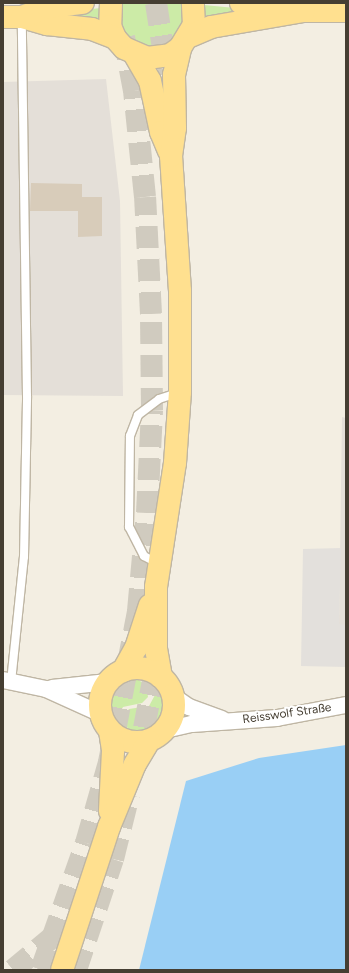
<!DOCTYPE html>
<html>
<head>
<meta charset="utf-8">
<style>
  body { margin:0 }
  #map { position:relative; width:349px; height:973px; overflow:hidden; background:#f3eee2; font-family:Figtree,sans-serif }
  div>[style] { position:absolute }
  [style*='--x'] { left:calc(var(--x)*1px); top:calc(var(--y)*1px); width:calc(var(--w)*1px); rotate:calc(var(--a)*1deg) }
  .industrial>* { inset:0; background:#e4dfd8 }
  .green>* { inset:0; background:#cceba7 }
  .parking>* { inset:0; background:#e3e0dc }
  .water>* { inset:0; background:#99cff5 }
  .building>* { inset:0; background:#d8ccba }
  .motorway-tunnel>* { height:22px; margin-top:-11px; transform-origin:0; background:repeating-linear-gradient(90deg,#d0cbbf 0 22px,transparent 0 33px) }
  .roads { filter:drop-shadow(1px 0 #bfb6a4) drop-shadow(-1px 0 #bfb6a4) drop-shadow(0 1px #bfb6a4) drop-shadow(0 -1px #bfb6a4) }
  .service>* { height:8px; margin:-4px; padding:0 4px; transform-origin:4px; border-radius:4px; background:#fff }
  .minor>* { height:16px; margin:-8px; padding:0 8px; transform-origin:8px; border-radius:8px; background:#fff }
  .primary>* { height:22px; margin:-11px; padding:0 11px; transform-origin:11px; border-radius:11px; background:#ffe08f }
  .primary>.ring { margin:-11px; padding:0; box-sizing:content-box; background:none; border:22px solid #ffe08f; border-radius:50% }
  span { translate:-50% -50%; white-space:nowrap; text-align:center; line-height:1.15; -webkit-text-stroke:4px #fff; paint-order:stroke }
  .street-label { font-size:12px; color:#453e32 }
  .frame { position:absolute; inset:0; border:4px solid #453e32; pointer-events:none }
</style>
</head>
<body>
<div id="map">
  <div class="industrial">
    <div style="clip-path:polygon(106px 79px,120px 201px,123px 396px,3px 395px,3px 82px)"></div>
    <div style="clip-path:polygon(342px 417px,346px 418px,346px 667px,339px 625px)"></div>
  </div>
  <div class="green">
    <div style="clip-path:polygon(121px 3px,184px 3px,183px 32px,166px 47px,143px 48px,124px 34px,120px 24px)"></div>
    <div style="clip-path:polygon(204px 5px,266px 11px,205px 22px)"></div>
    <div style="clip-path:polygon(101px 8px,101px 23px,44px 14px)"></div>
    <div style="clip-path:polygon(137px 679px,146px 685px,148px 697px,142px 703px,123px 707px,118px 717px,120px 727px,110px 709px,113px 693px,122px 683px)"></div>
    <div style="clip-path:polygon(152px 684px,163px 698px,162px 714px,148px 730px,133px 732px,124px 725px,124px 716px,129px 709px,149px 706px,155px 695px)"></div>
  </div>
  <div class="parking">
    <div style="clip-path:polygon(341px 548px,339px 624px,346px 625px,346px 667px,301px 666px,303px 549px)"></div>
  </div>
  <div class="water">
    <div style="clip-path:polygon(346px 745px,346px 970px,139px 970px,186px 781px,259px 758px)"></div>
  </div>
  <div class="building">
    <div style="clip-path:polygon(31px 183px,82px 184px,82px 197px,102px 197px,102px 236px,78px 237px,78px 211px,30px 211px)"></div>
  </div>
  <div class="motorway-tunnel">
    <div style="--x:156;--y:3;--w:72;--a:81.2"></div>
    <div style="--x:138;--y:760;--w:108;--a:-79.3"></div>
    <div style="--x:13;--y:970;--w:55;--a:-39.8"></div>
    <div style="--x:41;--y:970;--w:135;--a:-70.5"></div>
    <div style="--x:86;--y:843;--w:84;--a:-74.1"></div>
    <div style="--x:109;--y:762;--w:154;--a:-79.1"></div>
    <div style="--x:138;--y:611;--w:98;--a:-84.8"></div>
    <div style="--x:147;--y:513;--w:103;--a:-87.2"></div>
    <div style="--x:152;--y:410;--w:96;--a:-90.6"></div>
    <div style="--x:151;--y:314;--w:117;--a:-92.9"></div>
    <div style="--x:145;--y:197;--w:107;--a:-95.9"></div>
    <div style="--x:134;--y:91;--w:55;--a:-100.5"></div>
    <div style="--x:76;--y:970;--w:117;--a:-71.6"></div>
    <div style="--x:113;--y:859;--w:66;--a:-76"></div>
  </div>
  <div class="roads">
    <div class="service">
      <div style="--x:159;--y:564;--w:17;--a:-152"></div>
      <div style="--x:144;--y:556;--w:33;--a:-117"></div>
      <div style="--x:129;--y:527;--w:91;--a:-89.4"></div>
      <div style="--x:130;--y:436;--w:22;--a:-69"></div>
      <div style="--x:138;--y:415;--w:26;--a:-37"></div>
      <div style="--x:159;--y:399;--w:20;--a:-18"></div>
      <div style="--x:11;--y:682;--w:126;--a:-84.1"></div>
      <div style="--x:24;--y:557;--w:161;--a:-88.9"></div>
      <div style="--x:27;--y:396;--w:379;--a:-90.8"></div>
    </div>
    <div class="minor">
      <div style="--x:3;--y:680;--w:44;--a:11.8"></div>
      <div style="--x:46;--y:689;--w:60;--a:24.4"></div>
      <div style="--x:52;--y:688;--w:56;--a:-6.1"></div>
      <div style="--x:173;--y:696;--w:19;--a:35"></div>
      <div style="--x:189;--y:707;--w:35;--a:20"></div>
      <div style="--x:165;--y:730;--w:28;--a:-13"></div>
      <div style="--x:192;--y:724;--w:85;--a:-4"></div>
      <div style="--x:277;--y:718;--w:70;--a:-10.7"></div>
    </div>
    <div class="primary">
      <div style="--x:111;--y:3;--w:23;--a:92"></div>
      <div style="--x:110;--y:26;--w:13;--a:67"></div>
      <div style="--x:115;--y:38;--w:13;--a:48"></div>
      <div style="--x:124;--y:48;--w:25;--a:23"></div>
      <div style="--x:147;--y:58;--w:23;--a:-7"></div>
      <div style="--x:170;--y:55;--w:12;--a:-35"></div>
      <div style="--x:180;--y:48;--w:27;--a:-59"></div>
      <div style="--x:194;--y:25;--w:22;--a:-93"></div>
      <div style="--x:241;--y:3;--w:64;--a:7.2"></div>
      <div style="--x:304;--y:11;--w:42;--a:0"></div>
      <div style="--x:3;--y:17;--w:19;--a:0"></div>
      <div style="--x:22;--y:17;--w:26;--a:16"></div>
      <div style="--x:47;--y:24;--w:45;--a:6.3"></div>
      <div style="--x:92;--y:29;--w:25;--a:21"></div>
      <div style="--x:22;--y:17;--w:28;--a:-21"></div>
      <div style="--x:48;--y:7;--w:35;--a:-7"></div>
      <div style="--x:190;--y:36;--w:23;--a:-23"></div>
      <div style="--x:211;--y:27;--w:94;--a:-9.8"></div>
      <div style="--x:135;--y:55;--w:30;--a:60"></div>
      <div style="--x:150;--y:81;--w:52;--a:77.8"></div>
      <div style="--x:161;--y:132;--w:21;--a:67"></div>
      <div class="ring" style="left:100px;top:668px;width:52px;height:52px"></div>
      <div style="--x:123;--y:671;--w:26;--a:-61"></div>
      <div style="--x:136;--y:648;--w:45;--a:-72"></div>
      <div style="--x:161;--y:677;--w:27;--a:-100"></div>
      <div style="--x:156;--y:650;--w:63;--a:-90"></div>
      <div style="--x:156;--y:587;--w:125;--a:-81.3"></div>
      <div style="--x:175;--y:463;--w:71;--a:-86"></div>
      <div style="--x:180;--y:392;--w:101;--a:-90"></div>
      <div style="--x:180;--y:291;--w:135;--a:-93.8"></div>
      <div style="--x:171;--y:156;--w:28;--a:-82"></div>
      <div style="--x:175;--y:128;--w:53;--a:-91.1"></div>
      <div style="--x:174;--y:75;--w:28;--a:-77"></div>
      <div style="--x:110;--y:731;--w:20;--a:81"></div>
      <div style="--x:113;--y:751;--w:60;--a:92.9"></div>
      <div style="--x:62;--y:970;--w:151;--a:-71.8"></div>
      <div style="--x:109;--y:827;--w:68;--a:-67.6"></div>
      <div style="--x:135;--y:764;--w:27;--a:-59"></div>
    </div>
  </div>
  <div class="street-label">
    <span style="left:287px;top:714px;rotate:-8deg">Reisswolf Straße</span>
  </div>
  <div class="frame"></div>
</div>
</body>
</html>
